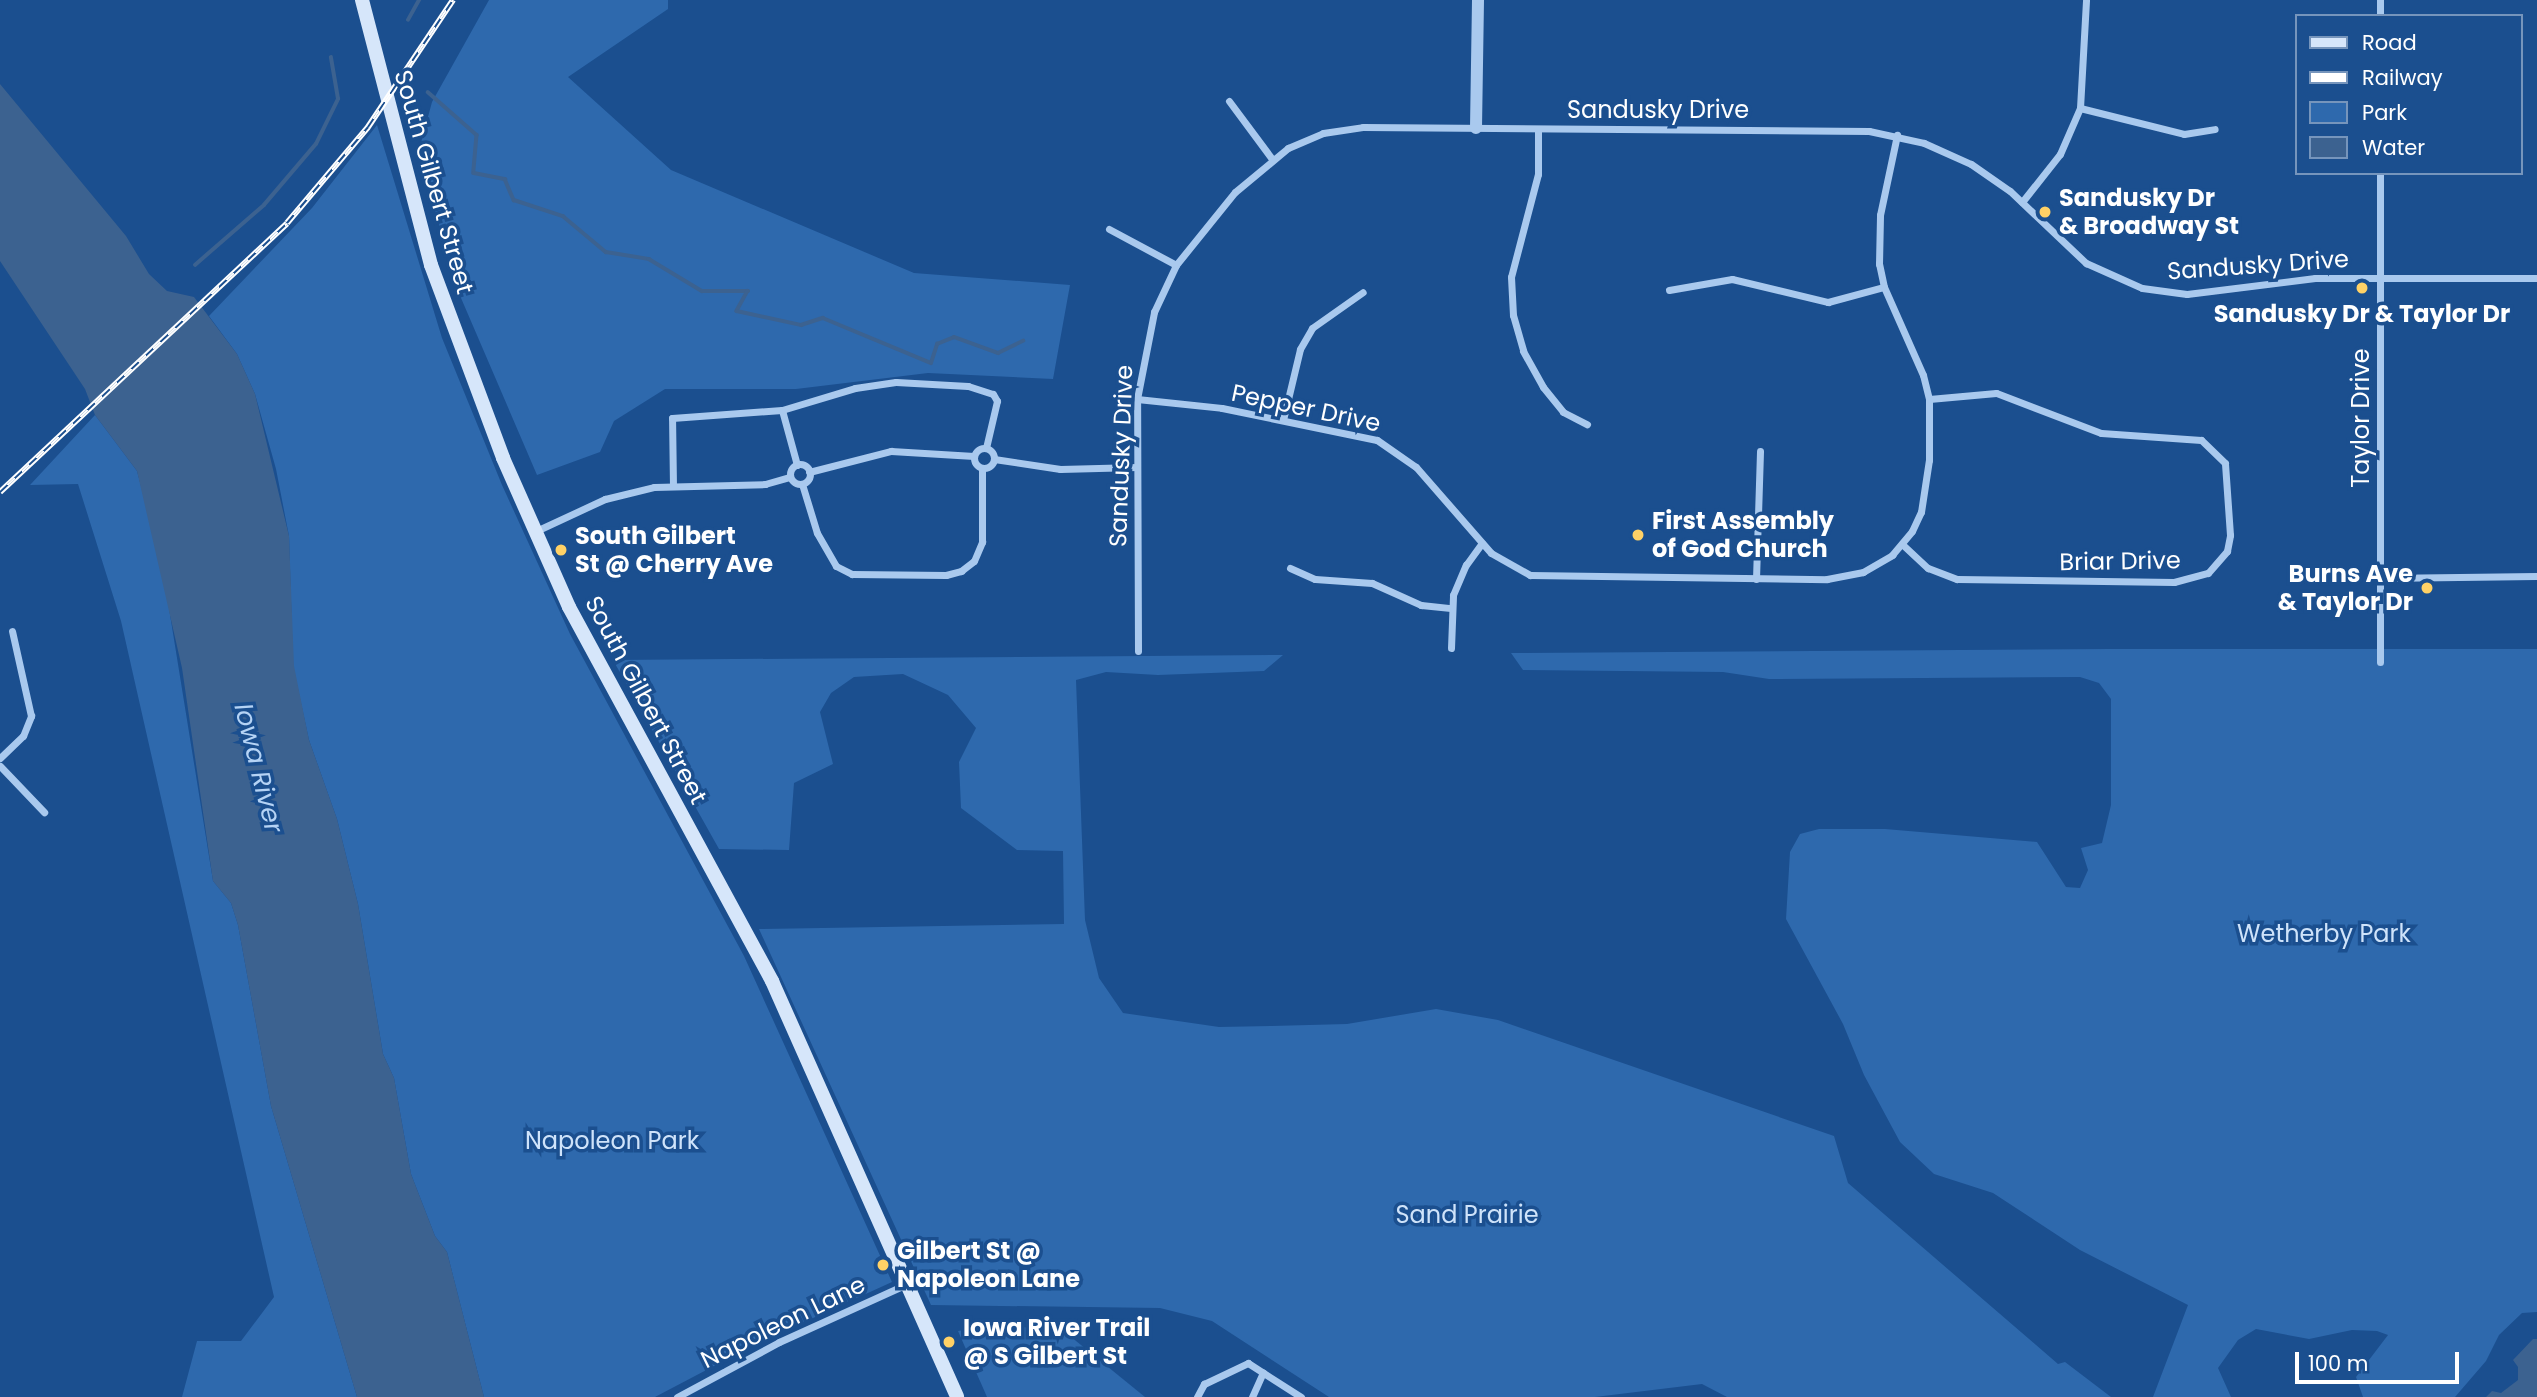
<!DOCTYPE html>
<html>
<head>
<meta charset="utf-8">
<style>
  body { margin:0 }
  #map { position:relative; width:2537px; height:1397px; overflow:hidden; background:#1b4f8f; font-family:Poppins,sans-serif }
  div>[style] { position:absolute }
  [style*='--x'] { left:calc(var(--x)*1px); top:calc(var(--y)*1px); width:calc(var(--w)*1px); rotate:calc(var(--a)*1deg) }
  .green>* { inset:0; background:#2e69ad }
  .water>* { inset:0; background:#3c6290 }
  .stream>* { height:3.5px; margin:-1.75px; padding:0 1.75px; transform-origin:1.75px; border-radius:1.75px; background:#3c6290 }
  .minor>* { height:7px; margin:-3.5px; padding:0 3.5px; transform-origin:3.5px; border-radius:3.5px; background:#a9c9ee }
  .minor>.ring { margin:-3.5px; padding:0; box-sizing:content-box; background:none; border:7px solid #a9c9ee; border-radius:50% }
  .tertiary>* { height:12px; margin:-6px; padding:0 6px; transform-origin:6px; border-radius:6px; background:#a9c9ee }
  .secondary>* { height:14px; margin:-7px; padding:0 7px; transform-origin:7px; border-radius:7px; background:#d6e6fa }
  .rail>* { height:6px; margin-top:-3px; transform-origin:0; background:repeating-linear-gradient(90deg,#1b4f8f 0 10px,#fff 0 20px); box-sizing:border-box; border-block:2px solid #fff }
  .dots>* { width:19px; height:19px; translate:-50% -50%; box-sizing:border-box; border:4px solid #1b4f8f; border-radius:50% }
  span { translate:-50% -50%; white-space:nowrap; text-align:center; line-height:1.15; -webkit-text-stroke:7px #1b4f8f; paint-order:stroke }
  .street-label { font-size:24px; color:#fff }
  .poi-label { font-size:24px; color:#fff; font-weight:700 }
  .left { translate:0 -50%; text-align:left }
  .right { translate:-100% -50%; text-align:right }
  .park-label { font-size:24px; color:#cfe3fa }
  .water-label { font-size:26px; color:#b5d3f5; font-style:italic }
  .legend { position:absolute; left:2295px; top:14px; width:228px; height:161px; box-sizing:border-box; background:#1b4f8f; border:2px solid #7695bc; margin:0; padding:9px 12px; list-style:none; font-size:21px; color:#fff }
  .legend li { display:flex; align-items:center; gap:14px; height:35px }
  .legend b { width:35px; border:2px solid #7695bc }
  .scale { position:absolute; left:2295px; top:1352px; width:164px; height:32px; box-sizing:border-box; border:4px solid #fff; border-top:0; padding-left:9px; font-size:21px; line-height:24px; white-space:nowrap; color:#fff; -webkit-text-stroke:5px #1b4f8f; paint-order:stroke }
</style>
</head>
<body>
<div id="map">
  <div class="green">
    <div style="clip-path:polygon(489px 0,668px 0,668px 9px,568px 77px,671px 170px,914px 273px,1070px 285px,1053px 379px,928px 373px,796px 389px,665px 389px,614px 421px,600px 452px,537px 475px,461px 298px,418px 154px,432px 102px)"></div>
    <div style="clip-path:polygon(377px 125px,442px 338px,502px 485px,570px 634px,744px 956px,892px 1282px,754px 1345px,655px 1397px,484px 1397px,447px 1252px,435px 1236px,411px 1174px,394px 1078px,383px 1054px,358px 904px,337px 819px,309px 740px,293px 666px,289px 536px,276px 469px,255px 394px,237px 354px,209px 316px,312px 208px)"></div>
    <div style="clip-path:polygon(95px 415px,137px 471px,162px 565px,213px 881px,231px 903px,238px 925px,271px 1106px,357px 1397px,182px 1397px,197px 1341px,241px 1341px,274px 1297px,121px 621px,78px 484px,30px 485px)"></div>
    <div style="clip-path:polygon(2111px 649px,2537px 649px,2537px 1312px,2522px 1313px,2499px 1335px,2486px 1361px,2455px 1397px,2363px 1397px,2356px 1377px,2388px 1335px,2377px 1331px,2352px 1330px,2309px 1339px,2256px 1329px,2238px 1340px,2218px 1368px,2231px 1397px,2153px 1397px,2188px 1305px,2080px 1250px,1993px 1193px,1934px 1174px,1900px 1142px,1864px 1075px,1843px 1024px,1786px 919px,1790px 852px,1800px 834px,1819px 829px,1885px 829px,2037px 842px,2066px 887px,2080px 888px,2088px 870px,2081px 848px,2102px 843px,2111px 805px,2111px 699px,2099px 683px,2080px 677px,1769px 679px,1723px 672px,1523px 670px,1511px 653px)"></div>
    <div style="clip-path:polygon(1283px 655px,1264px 671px,1158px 675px,1106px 672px,1076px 680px,1085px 920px,1099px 978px,1123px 1013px,1219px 1027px,1271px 1026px,1347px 1024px,1436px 1009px,1498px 1020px,1834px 1136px,1848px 1183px,2058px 1364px,2065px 1362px,2111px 1397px,1727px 1397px,1702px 1384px,1595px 1397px,1329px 1397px,1212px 1321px,1160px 1308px,931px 1305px,759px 929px,1064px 924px,1063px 851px,1017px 850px,961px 808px,959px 762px,976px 728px,948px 695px,903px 674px,854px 677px,831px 693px,820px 712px,833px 764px,794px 783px,789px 850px,719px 849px,613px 660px)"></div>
    <div style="clip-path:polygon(997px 1324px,1065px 1332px,1145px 1397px,987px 1397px,958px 1331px)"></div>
  </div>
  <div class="water">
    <div style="clip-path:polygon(0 84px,126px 236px,149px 274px,167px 291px,194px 297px,237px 354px,255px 394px,289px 536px,294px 666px,309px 740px,337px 819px,358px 904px,383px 1054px,394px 1078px,411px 1174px,435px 1236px,447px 1252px,484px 1397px,357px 1397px,271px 1106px,238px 925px,231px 903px,213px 881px,182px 668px,137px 471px,95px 415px,85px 389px,0 261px)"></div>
    <div style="clip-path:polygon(2533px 1339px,2537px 1339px,2537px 1397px,2486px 1397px,2492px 1391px,2501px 1393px,2518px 1380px,2518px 1367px,2513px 1360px)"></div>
  </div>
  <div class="stream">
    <div style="--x:408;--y:20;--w:23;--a:-61"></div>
    <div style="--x:428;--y:92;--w:65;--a:41.3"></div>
    <div style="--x:477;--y:135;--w:38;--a:95"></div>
    <div style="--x:474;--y:173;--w:32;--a:11"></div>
    <div style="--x:505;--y:179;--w:23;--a:67"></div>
    <div style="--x:514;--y:200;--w:52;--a:18.1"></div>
    <div style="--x:563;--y:216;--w:56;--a:39.9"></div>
    <div style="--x:606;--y:252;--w:44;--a:9.2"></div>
    <div style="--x:649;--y:259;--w:62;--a:31.1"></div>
    <div style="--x:702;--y:291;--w:46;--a:0"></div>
    <div style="--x:748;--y:291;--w:23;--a:119"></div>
    <div style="--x:737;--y:311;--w:66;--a:12.3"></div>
    <div style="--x:801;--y:325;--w:23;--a:-18"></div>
    <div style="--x:823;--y:318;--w:117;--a:22.6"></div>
    <div style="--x:931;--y:363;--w:20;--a:-72"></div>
    <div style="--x:937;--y:344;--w:18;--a:-22"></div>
    <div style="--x:954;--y:337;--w:47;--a:20"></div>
    <div style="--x:998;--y:353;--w:28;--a:-26"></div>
    <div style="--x:195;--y:265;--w:91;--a:-41"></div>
    <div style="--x:264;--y:205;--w:80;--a:-49.6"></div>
    <div style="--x:316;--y:144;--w:50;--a:-63.9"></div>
    <div style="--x:338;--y:99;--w:42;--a:-99.7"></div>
  </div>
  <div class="minor">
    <div style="--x:2380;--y:16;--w:16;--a:-90"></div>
    <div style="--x:1229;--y:101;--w:72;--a:53.4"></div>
    <div style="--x:2080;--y:108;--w:107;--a:14"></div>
    <div style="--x:2184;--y:134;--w:31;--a:-9"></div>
    <div style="--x:1538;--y:129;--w:45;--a:90"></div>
    <div style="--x:1538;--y:174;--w:106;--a:104.7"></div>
    <div style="--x:1511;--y:277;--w:38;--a:87"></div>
    <div style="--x:1513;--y:315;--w:37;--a:74"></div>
    <div style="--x:1523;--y:351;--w:41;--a:60.9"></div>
    <div style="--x:1543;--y:387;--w:32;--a:51"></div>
    <div style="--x:1563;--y:412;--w:27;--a:27"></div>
    <div style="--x:2380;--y:173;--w:489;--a:90"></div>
    <div style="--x:2022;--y:202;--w:61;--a:-51.6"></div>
    <div style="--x:2060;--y:154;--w:50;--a:-66.5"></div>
    <div style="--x:2080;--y:108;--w:108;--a:-86.8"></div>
    <div style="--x:1109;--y:229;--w:76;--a:28.2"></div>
    <div style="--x:1669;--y:290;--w:64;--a:-9.9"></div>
    <div style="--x:1732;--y:279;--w:99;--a:13.5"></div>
    <div style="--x:1828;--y:302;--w:58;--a:-15"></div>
    <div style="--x:1137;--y:399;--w:85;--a:6"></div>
    <div style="--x:1222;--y:408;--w:158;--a:11.7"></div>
    <div style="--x:1377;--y:440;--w:47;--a:34.7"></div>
    <div style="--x:1416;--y:467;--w:114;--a:48.9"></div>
    <div style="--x:1491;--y:553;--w:45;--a:29.4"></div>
    <div style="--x:1530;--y:575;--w:297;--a:0.8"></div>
    <div style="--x:1827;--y:579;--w:37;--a:-11"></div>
    <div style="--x:1863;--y:572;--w:34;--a:-30"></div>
    <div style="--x:1892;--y:555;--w:31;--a:-50"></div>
    <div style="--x:1912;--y:531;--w:21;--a:-65"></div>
    <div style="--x:1921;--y:512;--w:53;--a:-81.3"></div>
    <div style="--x:1929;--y:460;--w:61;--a:-90"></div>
    <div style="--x:1929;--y:399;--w:25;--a:-104"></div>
    <div style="--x:1923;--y:375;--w:96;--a:-113.9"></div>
    <div style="--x:1884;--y:287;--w:24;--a:-102"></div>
    <div style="--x:1879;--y:264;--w:49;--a:-88.8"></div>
    <div style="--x:1880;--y:215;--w:82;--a:-78"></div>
    <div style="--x:1283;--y:420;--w:73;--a:-76.5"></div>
    <div style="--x:1300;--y:349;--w:24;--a:-60"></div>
    <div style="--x:1312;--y:328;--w:62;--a:-35.2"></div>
    <div class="ring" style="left:974px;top:448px;width:13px;height:13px"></div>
    <div style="--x:994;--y:459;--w:67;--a:8.6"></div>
    <div style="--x:1060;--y:469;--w:77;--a:-1.5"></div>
    <div class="ring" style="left:790px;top:464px;width:13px;height:13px"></div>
    <div style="--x:797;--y:465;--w:57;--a:-105.3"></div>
    <div style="--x:782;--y:410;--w:76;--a:-16.8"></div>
    <div style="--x:855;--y:388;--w:41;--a:-8.3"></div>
    <div style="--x:896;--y:382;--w:72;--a:3.2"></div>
    <div style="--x:968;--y:386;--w:26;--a:18"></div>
    <div style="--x:993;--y:394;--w:8;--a:60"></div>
    <div style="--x:997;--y:401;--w:48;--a:103.2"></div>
    <div style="--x:809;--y:472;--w:85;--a:-14.4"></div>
    <div style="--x:891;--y:451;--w:83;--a:3.4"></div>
    <div style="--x:802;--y:484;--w:51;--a:73"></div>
    <div style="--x:817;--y:533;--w:38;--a:60"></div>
    <div style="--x:836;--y:566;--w:18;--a:27"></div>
    <div style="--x:852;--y:574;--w:94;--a:0.6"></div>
    <div style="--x:946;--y:575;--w:16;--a:-15"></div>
    <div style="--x:961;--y:571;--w:16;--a:-38"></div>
    <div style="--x:974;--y:561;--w:21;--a:-67"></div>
    <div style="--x:982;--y:542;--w:74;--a:-90"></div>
    <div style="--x:673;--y:486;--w:68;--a:-90.8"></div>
    <div style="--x:672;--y:418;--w:110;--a:-4.2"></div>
    <div style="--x:536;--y:531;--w:76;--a:-24.9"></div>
    <div style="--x:605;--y:499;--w:50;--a:-13.8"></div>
    <div style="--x:654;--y:487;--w:111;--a:-1.5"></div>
    <div style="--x:765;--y:484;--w:26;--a:-16"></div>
    <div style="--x:1903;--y:545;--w:34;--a:43"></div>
    <div style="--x:1928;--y:568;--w:31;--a:21"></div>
    <div style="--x:1957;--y:579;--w:217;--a:0.8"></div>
    <div style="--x:2174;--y:582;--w:35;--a:-15"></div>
    <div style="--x:2208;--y:573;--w:29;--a:-49"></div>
    <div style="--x:2227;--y:551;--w:16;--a:-79"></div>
    <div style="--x:2230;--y:535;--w:72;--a:-94"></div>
    <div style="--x:2225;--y:463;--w:33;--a:-136"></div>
    <div style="--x:2201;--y:440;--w:100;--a:-176"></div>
    <div style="--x:2101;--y:433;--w:112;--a:-159.1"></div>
    <div style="--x:1996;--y:393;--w:67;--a:174.9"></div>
    <div style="--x:1290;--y:568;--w:27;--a:24"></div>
    <div style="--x:1315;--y:579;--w:57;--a:4"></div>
    <div style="--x:1372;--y:583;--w:54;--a:24.2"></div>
    <div style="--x:1421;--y:605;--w:30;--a:6"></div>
    <div style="--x:2381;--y:578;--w:156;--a:-0.7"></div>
    <div style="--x:1756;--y:579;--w:128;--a:-88.2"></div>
    <div style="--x:1451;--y:648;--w:53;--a:-87.8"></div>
    <div style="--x:1453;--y:595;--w:33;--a:-67"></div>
    <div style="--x:1466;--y:565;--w:27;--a:-54"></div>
    <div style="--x:1138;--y:651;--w:252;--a:-90.2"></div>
    <div style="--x:1137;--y:399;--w:89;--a:-78.9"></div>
    <div style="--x:1154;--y:312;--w:52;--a:-64.9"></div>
    <div style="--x:1176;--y:265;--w:94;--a:-51.1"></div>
    <div style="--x:1235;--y:192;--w:69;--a:-39.7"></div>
    <div style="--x:1288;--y:148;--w:38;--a:-23"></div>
    <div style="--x:1323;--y:133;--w:40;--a:-8.5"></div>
    <div style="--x:1363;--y:127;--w:506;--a:0.45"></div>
    <div style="--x:1869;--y:131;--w:56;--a:12.3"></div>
    <div style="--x:1924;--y:143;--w:51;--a:24.1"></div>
    <div style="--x:1971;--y:164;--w:47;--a:34.7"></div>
    <div style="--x:2010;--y:191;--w:105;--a:43.5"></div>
    <div style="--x:2086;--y:263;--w:61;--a:24.1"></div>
    <div style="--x:2142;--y:288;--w:45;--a:7.6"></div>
    <div style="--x:2187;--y:294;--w:129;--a:-7.1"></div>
    <div style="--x:2315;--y:278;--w:222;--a:0"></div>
    <div style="--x:0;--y:758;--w:32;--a:-44"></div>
    <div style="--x:23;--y:736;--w:22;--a:-68"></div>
    <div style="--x:31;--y:716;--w:87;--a:-102.6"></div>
    <div style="--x:0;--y:766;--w:64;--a:46.3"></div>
    <div style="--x:677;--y:1397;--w:116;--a:-28.3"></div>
    <div style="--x:779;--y:1342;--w:141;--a:-24.4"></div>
    <div style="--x:1197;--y:1397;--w:15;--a:-62"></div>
    <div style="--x:1204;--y:1384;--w:49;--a:-25.5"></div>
    <div style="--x:1248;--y:1363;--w:63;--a:32.7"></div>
    <div style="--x:1252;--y:1397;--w:27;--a:-66"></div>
  </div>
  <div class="tertiary">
    <div style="--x:1476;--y:128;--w:128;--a:-89.1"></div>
  </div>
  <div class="secondary">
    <div style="--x:362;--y:0;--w:274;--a:75.4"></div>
    <div style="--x:431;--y:265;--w:206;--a:69.5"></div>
    <div style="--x:503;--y:458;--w:163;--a:66.1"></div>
    <div style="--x:569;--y:607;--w:426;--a:61.5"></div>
    <div style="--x:772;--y:981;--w:455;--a:66"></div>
  </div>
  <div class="rail">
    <div style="--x:0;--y:492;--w:393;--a:-43.1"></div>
    <div style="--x:287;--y:223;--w:126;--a:-49.8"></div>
    <div style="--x:368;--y:127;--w:153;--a:-56.2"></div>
  </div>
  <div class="dots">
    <div style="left:2045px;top:212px;background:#ffd166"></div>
    <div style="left:2362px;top:288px;background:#ffd166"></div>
    <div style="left:1638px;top:535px;background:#ffd166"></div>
    <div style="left:561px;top:550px;background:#ffd166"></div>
    <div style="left:2427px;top:588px;background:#ffd166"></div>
    <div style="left:883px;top:1265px;background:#ffd166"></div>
    <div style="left:949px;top:1342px;background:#ffd166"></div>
  </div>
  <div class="street-label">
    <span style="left:1658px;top:110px">Sandusky Drive</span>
    <span style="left:434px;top:182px;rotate:74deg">South Gilbert Street</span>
    <span style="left:2258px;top:265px;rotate:-4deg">Sandusky Drive</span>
    <span style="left:1306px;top:408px;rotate:12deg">Pepper Drive</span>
    <span style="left:2361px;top:418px;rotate:-90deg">Taylor Drive</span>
    <span style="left:1121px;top:456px;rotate:-88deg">Sandusky Drive</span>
    <span style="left:2120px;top:561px;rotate:-1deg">Briar Drive</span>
    <span style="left:646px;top:700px;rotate:62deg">South Gilbert Street</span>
    <span style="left:783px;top:1322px;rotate:-26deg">Napoleon Lane</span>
  </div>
  <div class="poi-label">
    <span class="left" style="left:2059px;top:212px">Sandusky Dr<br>&amp; Broadway St</span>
    <span style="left:2362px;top:314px">Sandusky Dr &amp; Taylor Dr</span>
    <span class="left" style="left:1652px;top:535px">First Assembly<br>of God Church</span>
    <span class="left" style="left:575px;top:550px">South Gilbert<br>St @ Cherry Ave</span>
    <span class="right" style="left:2413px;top:588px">Burns Ave<br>&amp; Taylor Dr</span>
    <span class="left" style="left:897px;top:1265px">Gilbert St @<br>Napoleon Lane</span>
    <span class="left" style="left:963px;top:1342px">Iowa River Trail<br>@ S Gilbert St</span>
  </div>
  <div class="park-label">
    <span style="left:2324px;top:934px">Wetherby Park</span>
    <span style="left:612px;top:1141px">Napoleon Park</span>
    <span style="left:1467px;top:1215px">Sand Prairie</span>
  </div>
  <div class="water-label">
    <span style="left:258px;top:768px;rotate:76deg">Iowa River</span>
  </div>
  <ul class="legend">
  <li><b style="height:9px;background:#d6e6fa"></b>Road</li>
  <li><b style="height:9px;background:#fff"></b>Railway</li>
  <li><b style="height:19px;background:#2e69ad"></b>Park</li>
  <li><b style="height:19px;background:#3c6290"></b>Water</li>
  </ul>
  <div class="scale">100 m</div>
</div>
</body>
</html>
